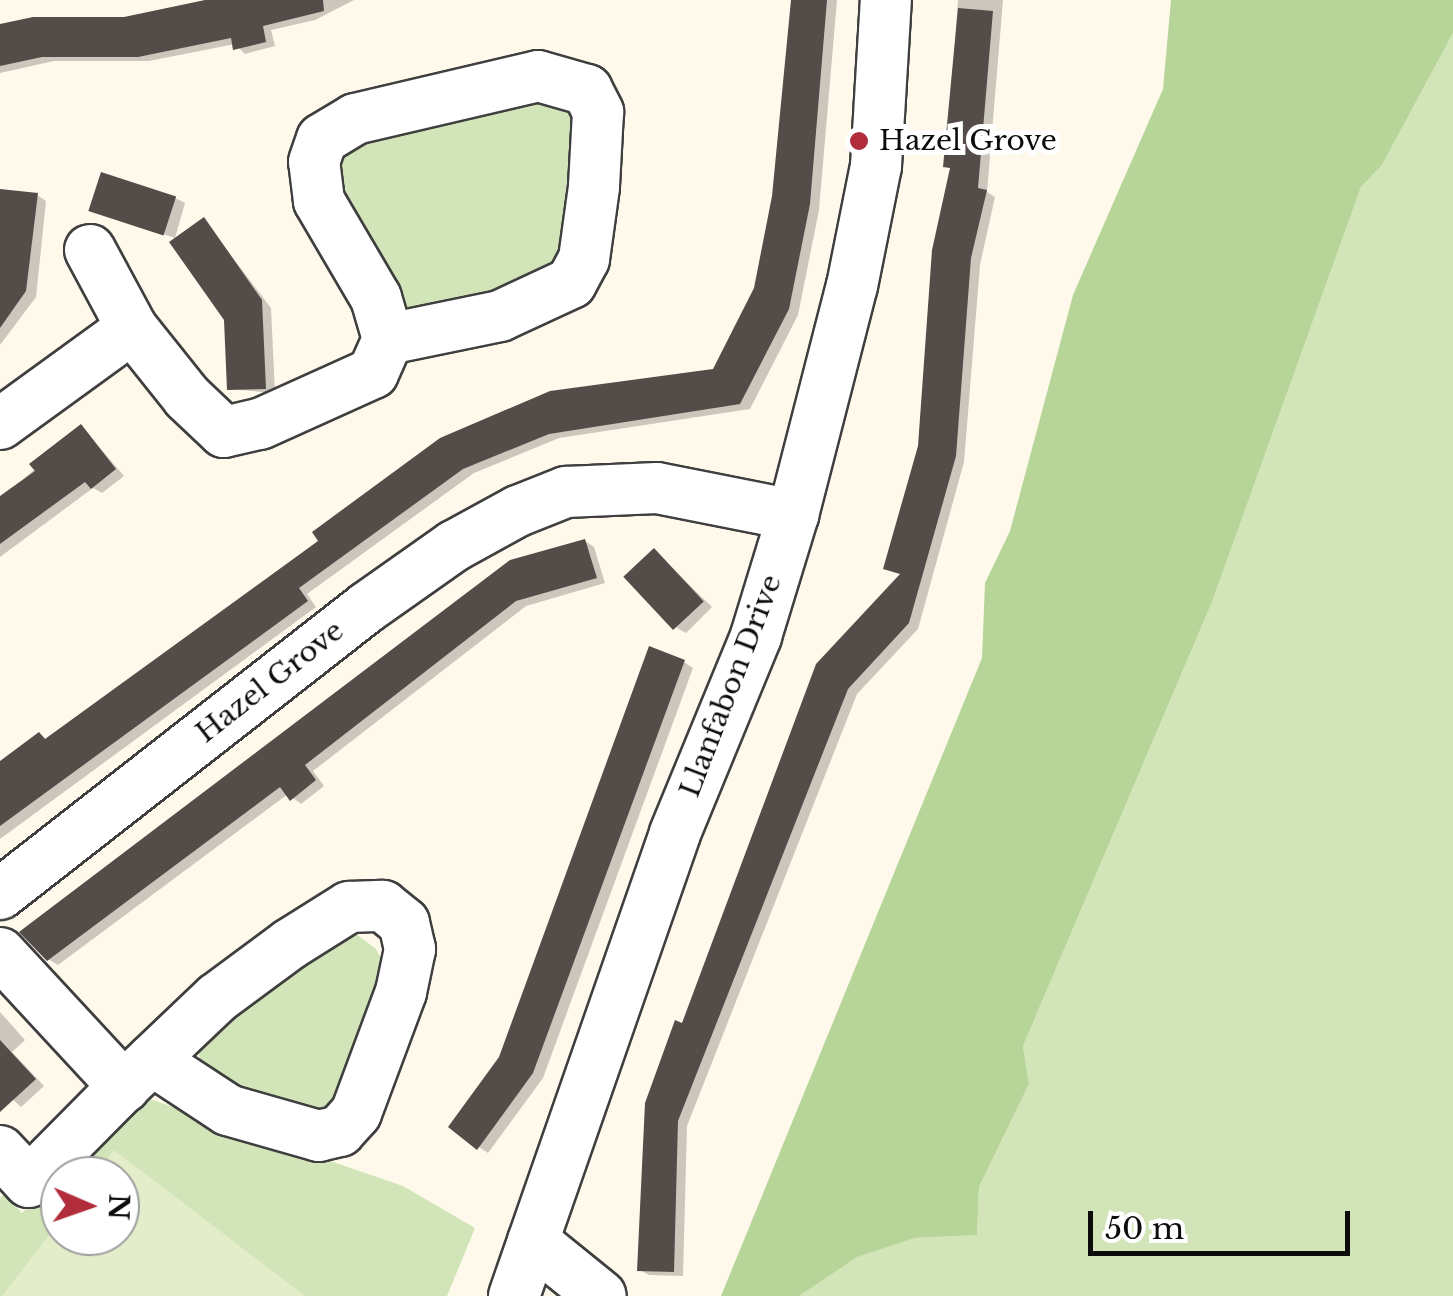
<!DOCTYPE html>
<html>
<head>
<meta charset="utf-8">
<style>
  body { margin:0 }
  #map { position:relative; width:1453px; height:1296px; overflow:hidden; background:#fef9eb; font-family:"Libre Baskerville",serif }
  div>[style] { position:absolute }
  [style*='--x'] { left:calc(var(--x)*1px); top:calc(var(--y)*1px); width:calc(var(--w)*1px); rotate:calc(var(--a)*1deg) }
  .green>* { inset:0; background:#d2e5b8 }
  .forest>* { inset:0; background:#b7d598 }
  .pitch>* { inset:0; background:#e3edc9 }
  .shadow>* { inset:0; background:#0003 }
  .building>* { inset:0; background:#534c49; transform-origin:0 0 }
  .roads { filter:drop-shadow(2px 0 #3f3f3f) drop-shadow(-2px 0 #3f3f3f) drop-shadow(0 2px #3f3f3f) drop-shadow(0 -2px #3f3f3f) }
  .minor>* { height:50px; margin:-25px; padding:0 25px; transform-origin:25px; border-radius:25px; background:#fff }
  .dots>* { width:28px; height:28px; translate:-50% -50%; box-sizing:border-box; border:5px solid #fff; border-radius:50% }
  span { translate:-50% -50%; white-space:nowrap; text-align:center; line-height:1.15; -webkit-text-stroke:10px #fff; paint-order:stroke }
  .poi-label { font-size:28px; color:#0c0c0c }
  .left { translate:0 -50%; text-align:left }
  .street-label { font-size:28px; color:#0c0c0c }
  .north { position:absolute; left:40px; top:1156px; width:100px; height:100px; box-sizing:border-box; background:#fff; border:2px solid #9e9e9e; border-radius:50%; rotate:92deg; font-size:28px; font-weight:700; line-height:40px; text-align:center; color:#0c0c0c }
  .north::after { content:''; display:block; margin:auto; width:35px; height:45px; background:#b22d3c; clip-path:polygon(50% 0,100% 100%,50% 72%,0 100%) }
  .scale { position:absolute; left:1088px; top:1211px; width:262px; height:45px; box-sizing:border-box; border:5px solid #0c0c0c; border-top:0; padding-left:12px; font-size:30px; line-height:35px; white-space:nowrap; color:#0c0c0c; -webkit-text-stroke:8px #fff; paint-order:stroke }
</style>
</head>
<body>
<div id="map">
  <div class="green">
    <div style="clip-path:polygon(1453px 33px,1453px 1296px,799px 1296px,856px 1257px,915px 1238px,977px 1235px,979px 1187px,1029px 1084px,1023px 1046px,1212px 602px,1361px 187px,1382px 165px)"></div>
    <div style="clip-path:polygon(587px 90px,584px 259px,388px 339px,322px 139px)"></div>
    <div style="clip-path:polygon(351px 930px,376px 949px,385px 966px,331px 1111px,287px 1116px,200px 1064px,198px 1040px)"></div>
    <div style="clip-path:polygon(evenodd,147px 1098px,403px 1186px,475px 1228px,447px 1296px,0 1296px,0 1198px,4px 1194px,22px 1213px,126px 1109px,147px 1098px,60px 1176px,120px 1176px,120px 1236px,60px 1236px,60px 1176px)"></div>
  </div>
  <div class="forest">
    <div style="clip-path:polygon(1171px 0,1453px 0,1453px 33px,1382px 165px,1361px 187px,1212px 602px,1023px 1046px,1029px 1084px,979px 1187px,977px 1235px,915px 1238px,857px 1257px,799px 1296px,721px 1296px,982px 658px,985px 583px,1010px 531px,1073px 295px,1163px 89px)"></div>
  </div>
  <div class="pitch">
    <div style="clip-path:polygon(114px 1150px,305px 1296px,2px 1296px,60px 1221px,60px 1236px,120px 1236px,120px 1176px,94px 1176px)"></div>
  </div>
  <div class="shadow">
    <div style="clip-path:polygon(217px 0,354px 0,315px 20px,271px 30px,275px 46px,245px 54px,235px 44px,149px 61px,54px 61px,0 73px,0 27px,124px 19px)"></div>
    <div style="clip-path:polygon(794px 0,837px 0,819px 210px,798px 315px,750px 409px,559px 438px,474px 473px,307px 594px,316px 607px,0 839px,0 764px,39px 735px,48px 740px,322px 542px,441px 440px,715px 371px,757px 289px,774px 196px)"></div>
    <div style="clip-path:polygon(958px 0,1003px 0,987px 192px,995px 197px,980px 265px,964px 462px,918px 629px,857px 694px,687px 1126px,683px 1276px,649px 1275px,640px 1270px,684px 1026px,902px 575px,886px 568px,921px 447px,952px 169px,946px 166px)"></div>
    <div style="clip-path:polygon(37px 195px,46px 201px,36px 297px,0 345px,0 205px)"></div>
    <div style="clip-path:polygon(175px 198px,185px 203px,175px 238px,92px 210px)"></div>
    <div style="clip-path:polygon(204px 220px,271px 308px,275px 393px,229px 389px,227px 319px)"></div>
    <div style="clip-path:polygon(82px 427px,124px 476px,102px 493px,93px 488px,0 557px,0 500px)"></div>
    <div style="clip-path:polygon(585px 541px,594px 547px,605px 583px,526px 606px,313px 771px,324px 786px,301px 804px,288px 794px,58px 965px,48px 959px)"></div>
    <div style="clip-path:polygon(655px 551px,712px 607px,686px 633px,677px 628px)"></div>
    <div style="clip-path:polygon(684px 662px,693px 668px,543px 1078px,488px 1153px,479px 1147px,501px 1059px)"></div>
    <div style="clip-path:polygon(0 1012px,25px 1040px,12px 1052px,44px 1086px,21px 1107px,0 1088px)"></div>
  </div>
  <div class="building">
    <div style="clip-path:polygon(205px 0,323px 0,324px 11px,263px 26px,266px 42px,233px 50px,231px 38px,138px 57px,42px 57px,0 66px,0 24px,33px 17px,124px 17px)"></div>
    <div style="clip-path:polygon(791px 0,827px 0,810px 204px,789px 309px,740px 404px,549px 434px,463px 469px,299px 588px,308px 601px,0 826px,0 761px,39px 732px,45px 739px,318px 541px,312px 532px,440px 438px,550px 391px,713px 369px,754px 288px,772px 196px)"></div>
    <div style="clip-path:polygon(958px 8px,993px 11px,978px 188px,987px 190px,971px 258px,956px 456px,909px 623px,848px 689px,678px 1121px,674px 1272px,637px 1271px,645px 1103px,675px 1020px,682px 1023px,816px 664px,900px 574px,883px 569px,918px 446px,932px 250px,950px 168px,943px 167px)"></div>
    <div style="left:101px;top:172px;width:79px;height:41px;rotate:18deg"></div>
    <div style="clip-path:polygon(0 189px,38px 193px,26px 291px,0 328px)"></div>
    <div style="clip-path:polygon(204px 217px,262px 300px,266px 389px,227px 390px,224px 320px,169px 242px)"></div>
    <div style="clip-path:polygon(81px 424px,116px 469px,91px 489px,85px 482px,0 544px,0 496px,35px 471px,29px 464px)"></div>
    <div style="clip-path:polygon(585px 539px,597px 578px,516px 601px,305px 765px,316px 780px,290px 801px,280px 787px,47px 961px,19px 932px,510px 560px)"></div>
    <div style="left:654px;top:548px;width:73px;height:42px;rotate:47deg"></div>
    <div style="clip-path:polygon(649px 646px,685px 660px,533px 1073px,477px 1150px,448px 1127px,499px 1057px)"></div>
    <div style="clip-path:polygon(0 1040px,36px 1079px,0 1112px)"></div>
  </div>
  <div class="roads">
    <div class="minor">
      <div style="--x:90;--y:250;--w:89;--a:61.7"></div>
      <div style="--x:132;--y:328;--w:88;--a:51.4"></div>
      <div style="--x:187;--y:397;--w:51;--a:43.4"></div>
      <div style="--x:224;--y:432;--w:37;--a:-13"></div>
      <div style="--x:260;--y:424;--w:124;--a:-24.3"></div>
      <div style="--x:373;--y:373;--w:37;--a:-66"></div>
      <div style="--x:388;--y:339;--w:43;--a:-106.3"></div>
      <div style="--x:376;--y:298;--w:113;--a:-120.4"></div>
      <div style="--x:319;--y:201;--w:39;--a:-97"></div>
      <div style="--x:314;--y:162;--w:24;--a:-71"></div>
      <div style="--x:322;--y:139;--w:39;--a:-31"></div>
      <div style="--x:355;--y:119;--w:188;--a:-13.2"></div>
      <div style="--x:538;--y:76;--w:51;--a:15.9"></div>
      <div style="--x:587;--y:90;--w:25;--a:63"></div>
      <div style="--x:598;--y:112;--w:75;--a:93.1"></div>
      <div style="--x:594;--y:187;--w:73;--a:97.9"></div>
      <div style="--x:584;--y:259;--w:27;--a:118"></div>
      <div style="--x:571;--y:283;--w:78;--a:155.1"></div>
      <div style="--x:500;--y:316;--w:114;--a:168.4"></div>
      <div style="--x:0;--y:424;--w:163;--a:-36"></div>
      <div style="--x:0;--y:894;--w:464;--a:-38"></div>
      <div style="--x:366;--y:608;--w:108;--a:-35.2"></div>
      <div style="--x:454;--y:546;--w:73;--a:-28.7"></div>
      <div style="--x:518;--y:511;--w:52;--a:-21.6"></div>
      <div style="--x:566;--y:492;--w:91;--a:-2.5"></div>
      <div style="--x:657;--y:488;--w:139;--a:11.2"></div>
      <div style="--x:0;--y:953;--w:183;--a:47.2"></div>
      <div style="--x:0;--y:1151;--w:42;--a:46.9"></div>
      <div style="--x:29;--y:1182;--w:121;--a:-45.3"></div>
      <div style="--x:114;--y:1096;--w:142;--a:-43.6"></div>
      <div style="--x:217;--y:998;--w:91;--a:-36.5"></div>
      <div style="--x:290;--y:944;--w:70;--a:-32.1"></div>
      <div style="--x:349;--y:907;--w:34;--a:-2"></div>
      <div style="--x:383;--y:906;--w:27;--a:39"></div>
      <div style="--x:404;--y:923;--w:27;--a:77"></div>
      <div style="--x:410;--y:949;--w:44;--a:101.8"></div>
      <div style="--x:401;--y:992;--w:129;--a:110.4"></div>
      <div style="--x:356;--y:1113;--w:24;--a:132"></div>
      <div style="--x:340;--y:1131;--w:22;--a:167"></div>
      <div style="--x:319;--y:1136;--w:95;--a:-164.1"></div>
      <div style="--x:228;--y:1110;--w:91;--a:-146.7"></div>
      <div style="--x:533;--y:1241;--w:87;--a:39"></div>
      <div style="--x:514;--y:1296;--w:490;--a:-70.8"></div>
      <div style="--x:675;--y:833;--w:213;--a:-67.6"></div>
      <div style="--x:756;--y:636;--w:127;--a:-73"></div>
      <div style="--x:793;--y:515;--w:236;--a:-75.6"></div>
      <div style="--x:852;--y:286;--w:122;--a:-78.7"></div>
      <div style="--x:876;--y:166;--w:166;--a:-86.6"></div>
    </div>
  </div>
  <div class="dots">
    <div style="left:859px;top:141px;background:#b22d3c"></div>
  </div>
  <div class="poi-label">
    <span class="left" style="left:879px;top:141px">Hazel Grove</span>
  </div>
  <div class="street-label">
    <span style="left:270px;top:682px;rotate:-38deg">Hazel Grove</span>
    <span style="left:731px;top:686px;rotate:-69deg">Llanfabon Drive</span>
  </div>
  <div class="north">N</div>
  <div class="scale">50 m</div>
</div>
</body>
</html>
